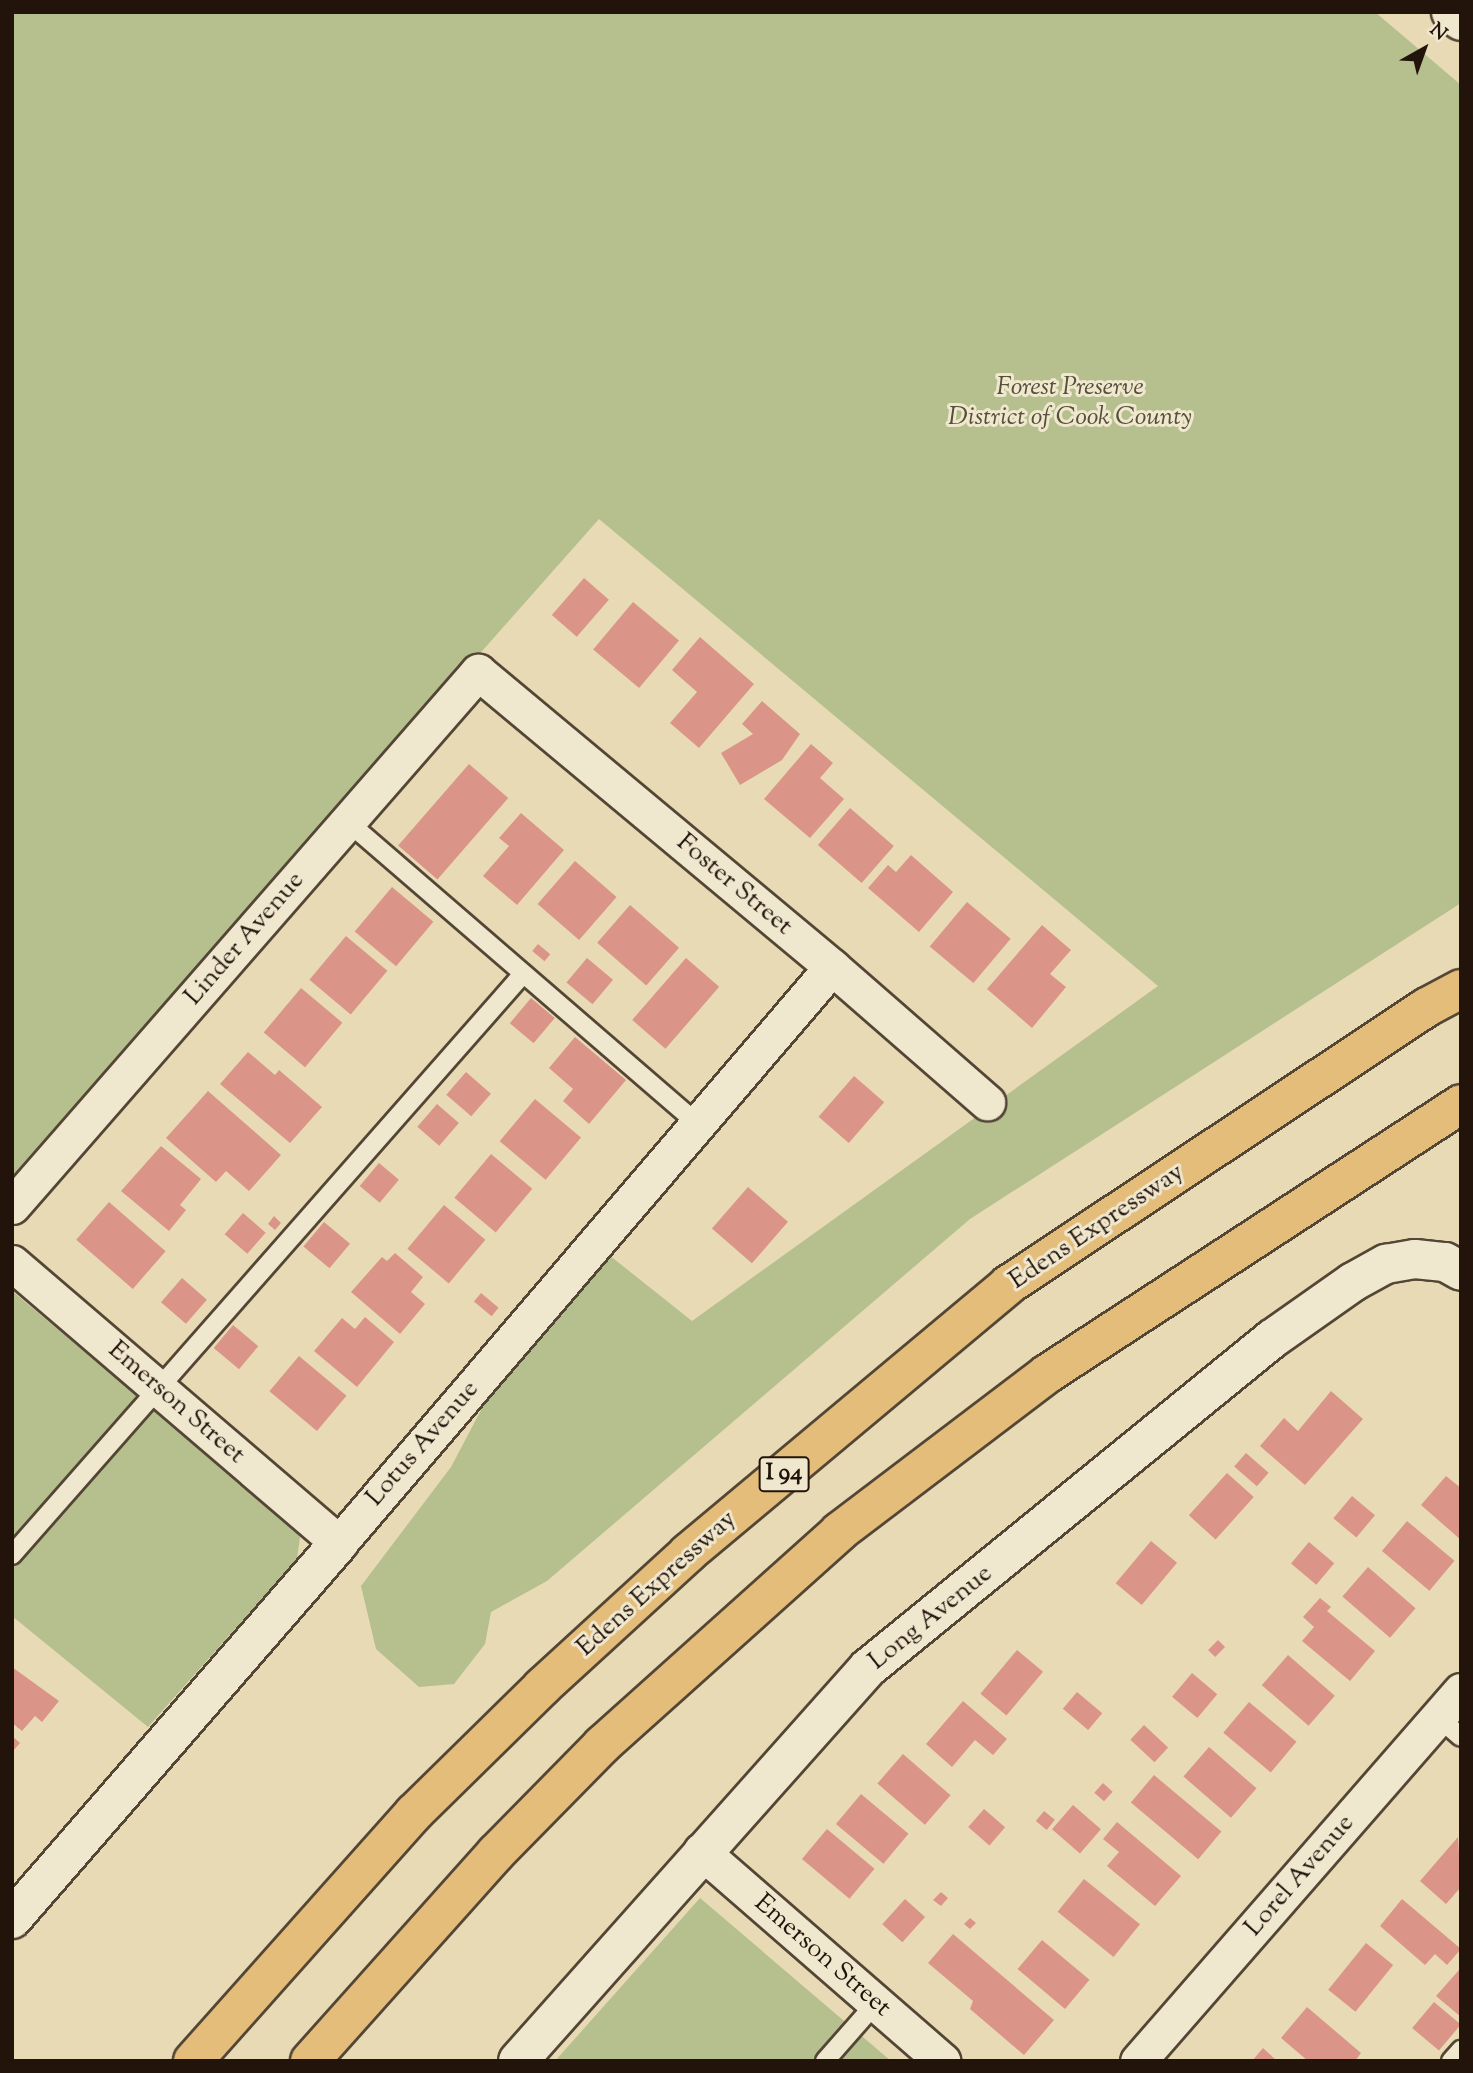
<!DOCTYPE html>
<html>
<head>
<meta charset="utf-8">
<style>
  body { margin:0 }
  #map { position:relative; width:1473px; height:2073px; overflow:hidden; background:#e8dab5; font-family:"Sorts Mill Goudy",serif }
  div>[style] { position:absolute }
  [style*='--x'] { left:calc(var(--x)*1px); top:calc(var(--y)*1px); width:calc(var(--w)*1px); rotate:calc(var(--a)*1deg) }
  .green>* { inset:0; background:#b5c08e }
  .building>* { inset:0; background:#db9588; transform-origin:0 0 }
  .roads { filter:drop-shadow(2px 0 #544635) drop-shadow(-2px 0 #544635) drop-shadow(0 2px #544635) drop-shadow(0 -2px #544635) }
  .lane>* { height:18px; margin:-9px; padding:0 9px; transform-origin:9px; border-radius:9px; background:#f0e7cf }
  .street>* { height:35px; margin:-17.5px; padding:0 17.5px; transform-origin:17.5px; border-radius:17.5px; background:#f0e7cf }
  .secondary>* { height:38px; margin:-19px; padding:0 19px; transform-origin:19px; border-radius:19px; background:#f0e7cf }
  .highway>* { height:38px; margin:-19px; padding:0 19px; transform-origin:19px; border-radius:19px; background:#e4bd7a }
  span { translate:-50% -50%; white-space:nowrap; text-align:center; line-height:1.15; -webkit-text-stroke:6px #f0e7cf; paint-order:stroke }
  .shield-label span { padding:2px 5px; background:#f0e7cf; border:2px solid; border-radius:5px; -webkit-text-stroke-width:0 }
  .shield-label { font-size:24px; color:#22140a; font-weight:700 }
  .park-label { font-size:26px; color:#555038; font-style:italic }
  .street-label { font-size:26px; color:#22140a }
  .frame { position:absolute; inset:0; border:14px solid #22140a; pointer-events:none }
  .north { position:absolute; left:1389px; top:14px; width:70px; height:70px; -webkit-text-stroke:5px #f0e7cf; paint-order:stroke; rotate:40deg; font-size:19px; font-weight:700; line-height:28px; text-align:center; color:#22140a }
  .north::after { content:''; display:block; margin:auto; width:24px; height:32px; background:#22140a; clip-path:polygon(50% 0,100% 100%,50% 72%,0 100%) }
</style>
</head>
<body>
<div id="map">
  <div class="green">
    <div style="clip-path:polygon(12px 12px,1375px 12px,1461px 85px,1461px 903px,970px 1219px,547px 1581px,491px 1612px,485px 1644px,454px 1684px,419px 1687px,376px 1649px,361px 1586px,451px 1467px,489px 1395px,609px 1255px,692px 1321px,1158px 986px,599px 519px,12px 1182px)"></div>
    <div style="clip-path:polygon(12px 1291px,288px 1521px,300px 1537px,297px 1559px,148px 1727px,12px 1616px)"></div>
    <div style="clip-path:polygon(700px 1898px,891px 2061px,555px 2061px)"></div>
  </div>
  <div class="building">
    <div style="left:584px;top:578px;width:33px;height:49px;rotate:41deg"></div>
    <div style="left:633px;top:602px;width:60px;height:62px;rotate:40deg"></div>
    <div style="clip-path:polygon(700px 637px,754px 684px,699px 748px,670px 723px,697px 692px,672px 670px)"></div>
    <div style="clip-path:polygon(762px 701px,800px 734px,782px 760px,740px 785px,721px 753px,753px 734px,742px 724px)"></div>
    <div style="clip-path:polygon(811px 744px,833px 763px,820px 778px,844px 799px,810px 838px,764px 799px)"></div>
    <div style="left:469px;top:764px;width:52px;height:108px;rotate:41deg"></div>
    <div style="left:850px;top:808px;width:58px;height:49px;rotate:41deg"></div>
    <div style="clip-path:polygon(521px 813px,564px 850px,517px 905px,483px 876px,509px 846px,499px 838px)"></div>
    <div style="clip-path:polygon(911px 855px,953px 892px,919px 932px,868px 888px,888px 865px,896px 872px)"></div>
    <div style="left:575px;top:861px;width:55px;height:57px;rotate:41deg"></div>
    <div style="left:392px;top:887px;width:54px;height:58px;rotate:40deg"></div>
    <div style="left:967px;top:902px;width:57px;height:58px;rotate:40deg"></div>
    <div style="left:630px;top:905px;width:65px;height:50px;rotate:41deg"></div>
    <div style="clip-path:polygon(1042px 925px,1071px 950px,1050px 974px,1066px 987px,1032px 1028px,987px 989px)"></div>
    <div style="left:346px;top:936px;width:54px;height:57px;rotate:40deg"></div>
    <div style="left:538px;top:944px;width:16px;height:9px;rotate:40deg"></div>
    <div style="left:587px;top:958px;width:34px;height:32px;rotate:40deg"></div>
    <div style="left:686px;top:958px;width:44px;height:82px;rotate:41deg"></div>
    <div style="left:301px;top:988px;width:54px;height:58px;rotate:40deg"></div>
    <div style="left:531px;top:998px;width:31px;height:33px;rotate:40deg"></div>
    <div style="clip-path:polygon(575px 1037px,626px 1080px,589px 1124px,563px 1101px,573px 1089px,549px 1068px)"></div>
    <div style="clip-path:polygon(248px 1052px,275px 1075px,279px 1070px,322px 1107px,290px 1143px,220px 1084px)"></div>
    <div style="left:466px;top:1072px;width:33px;height:30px;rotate:41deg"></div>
    <div style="left:854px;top:1076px;width:40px;height:54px;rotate:41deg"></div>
    <div style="clip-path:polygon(208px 1091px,281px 1155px,249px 1191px,226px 1171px,216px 1182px,166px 1138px)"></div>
    <div style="left:535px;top:1099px;width:60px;height:55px;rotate:40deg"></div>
    <div style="left:437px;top:1104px;width:29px;height:30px;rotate:41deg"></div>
    <div style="clip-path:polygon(161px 1146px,201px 1179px,180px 1205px,186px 1210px,169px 1231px,121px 1191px)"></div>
    <div style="left:491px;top:1154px;width:54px;height:57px;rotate:40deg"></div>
    <div style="left:379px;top:1163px;width:26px;height:30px;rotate:40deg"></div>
    <div style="left:748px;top:1187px;width:53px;height:55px;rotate:41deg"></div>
    <div style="left:109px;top:1202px;width:75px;height:50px;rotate:41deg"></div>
    <div style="left:444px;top:1205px;width:54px;height:57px;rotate:40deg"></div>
    <div style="left:243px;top:1213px;width:30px;height:28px;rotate:41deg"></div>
    <div style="clip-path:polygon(274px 1216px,281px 1223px,275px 1230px,268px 1224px)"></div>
    <div style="left:324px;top:1222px;width:34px;height:32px;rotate:40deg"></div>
    <div style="clip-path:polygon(395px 1253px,423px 1277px,411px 1292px,425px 1304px,400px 1334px,351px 1292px,382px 1257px,387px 1261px)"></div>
    <div style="left:182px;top:1278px;width:33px;height:32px;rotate:41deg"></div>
    <div style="left:481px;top:1293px;width:23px;height:11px;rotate:40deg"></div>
    <div style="clip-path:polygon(365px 1317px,394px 1342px,357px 1387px,314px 1351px,342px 1318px,355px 1329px)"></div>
    <div style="left:233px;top:1325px;width:33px;height:30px;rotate:40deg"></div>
    <div style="left:299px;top:1356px;width:62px;height:46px;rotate:40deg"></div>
    <div style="clip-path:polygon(1331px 1391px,1363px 1419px,1305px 1485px,1260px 1446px,1284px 1418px,1298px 1431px)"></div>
    <div style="left:1246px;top:1453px;width:30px;height:18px;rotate:41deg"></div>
    <div style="left:1227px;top:1473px;width:36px;height:57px;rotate:42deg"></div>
    <div style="clip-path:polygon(1446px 1476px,1461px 1488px,1461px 1540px,1421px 1505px)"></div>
    <div style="left:1352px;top:1496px;width:30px;height:29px;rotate:40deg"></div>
    <div style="left:1407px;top:1521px;width:62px;height:39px;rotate:40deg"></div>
    <div style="left:1151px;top:1541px;width:34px;height:55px;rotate:40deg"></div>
    <div style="left:1309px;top:1542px;width:33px;height:28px;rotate:40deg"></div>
    <div style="left:1368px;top:1567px;width:63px;height:39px;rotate:41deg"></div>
    <div style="clip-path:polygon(1320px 1598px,1331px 1607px,1327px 1611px,1375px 1651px,1350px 1681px,1302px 1641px,1314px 1627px,1303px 1617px)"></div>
    <div style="left:1218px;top:1640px;width:10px;height:14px;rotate:45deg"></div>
    <div style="left:1017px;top:1650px;width:34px;height:57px;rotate:40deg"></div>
    <div style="left:1288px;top:1655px;width:62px;height:40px;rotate:41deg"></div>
    <div style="clip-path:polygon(12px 1667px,59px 1701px,42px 1722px,35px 1716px,22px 1731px,12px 1723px)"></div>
    <div style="left:1192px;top:1673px;width:33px;height:31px;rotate:40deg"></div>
    <div style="left:1077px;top:1692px;width:33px;height:22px;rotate:40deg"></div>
    <div style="clip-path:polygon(963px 1701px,1007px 1739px,993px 1755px,975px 1740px,952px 1767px,926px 1744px)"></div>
    <div style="left:1249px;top:1702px;width:62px;height:40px;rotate:40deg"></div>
    <div style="left:1144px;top:1725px;width:33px;height:20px;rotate:43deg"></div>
    <div style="clip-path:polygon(12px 1736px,20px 1743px,12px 1752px)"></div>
    <div style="left:1209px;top:1747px;width:63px;height:39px;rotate:41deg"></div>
    <div style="left:903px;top:1754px;width:63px;height:39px;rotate:41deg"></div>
    <div style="left:1154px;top:1775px;width:88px;height:36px;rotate:40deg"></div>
    <div style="left:1103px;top:1783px;width:13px;height:13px;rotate:42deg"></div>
    <div style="left:861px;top:1794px;width:62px;height:39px;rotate:40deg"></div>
    <div style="left:1073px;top:1805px;width:37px;height:32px;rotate:41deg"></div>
    <div style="left:984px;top:1809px;width:28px;height:24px;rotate:41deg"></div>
    <div style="left:1044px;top:1811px;width:14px;height:13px;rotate:39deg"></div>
    <div style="clip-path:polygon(1117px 1822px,1181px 1876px,1155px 1906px,1107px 1866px,1119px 1852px,1103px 1839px)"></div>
    <div style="left:827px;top:1829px;width:62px;height:39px;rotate:40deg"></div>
    <div style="clip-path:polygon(1458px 1837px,1461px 1887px,1446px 1904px,1420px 1881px)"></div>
    <div style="left:1084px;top:1879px;width:72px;height:42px;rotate:39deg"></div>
    <div style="clip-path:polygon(941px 1892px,948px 1898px,941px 1906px,933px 1900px)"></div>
    <div style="left:905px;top:1899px;width:27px;height:34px;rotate:42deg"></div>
    <div style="clip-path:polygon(1402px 1899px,1461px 1949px,1447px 1965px,1435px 1954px,1425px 1965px,1380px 1926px)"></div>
    <div style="clip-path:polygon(970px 1918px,976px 1923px,970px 1929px,964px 1924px)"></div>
    <div style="clip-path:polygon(953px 1934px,1054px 2020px,1024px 2055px,970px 2009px,973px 2001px,928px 1963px)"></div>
    <div style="left:1042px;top:1940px;width:62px;height:38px;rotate:40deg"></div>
    <div style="left:1366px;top:1943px;width:35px;height:60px;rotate:39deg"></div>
    <div style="clip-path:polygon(1459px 1970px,1461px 1971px,1461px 2017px,1436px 1996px)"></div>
    <div style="left:1434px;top:2002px;width:35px;height:34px;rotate:40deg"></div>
    <div style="clip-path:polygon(1307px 2007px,1361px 2053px,1355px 2061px,1308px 2061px,1281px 2038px)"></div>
    <div style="clip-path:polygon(1263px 2048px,1277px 2061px,1252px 2061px)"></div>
  </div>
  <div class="roads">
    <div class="lane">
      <div style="--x:348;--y:822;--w:462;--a:40.8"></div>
      <div style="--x:12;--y:1555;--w:774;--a:-48.67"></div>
      <div style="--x:1438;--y:1717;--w:30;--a:41"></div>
      <div style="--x:825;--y:2061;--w:77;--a:-48.7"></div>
      <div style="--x:1451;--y:2061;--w:15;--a:-48"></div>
    </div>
    <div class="street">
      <div style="--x:12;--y:1206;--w:709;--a:-48.89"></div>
      <div style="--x:478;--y:672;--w:461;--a:39.8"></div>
      <div style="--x:832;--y:967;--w:206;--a:41.1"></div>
      <div style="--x:12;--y:1263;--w:430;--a:40.6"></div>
      <div style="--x:339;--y:1543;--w:758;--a:-49.44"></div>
      <div style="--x:701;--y:1851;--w:320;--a:41"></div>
      <div style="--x:1138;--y:2061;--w:491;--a:-48.9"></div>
    </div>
    <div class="secondary">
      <div style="--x:1451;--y:12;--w:13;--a:42"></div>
      <div style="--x:12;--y:1919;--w:498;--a:-49"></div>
      <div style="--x:518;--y:2061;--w:526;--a:-48.31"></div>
      <div style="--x:868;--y:1668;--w:521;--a:-39.16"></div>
      <div style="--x:1272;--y:1339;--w:99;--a:-35.1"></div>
      <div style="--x:1353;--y:1282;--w:38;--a:-29"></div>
      <div style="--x:1386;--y:1264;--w:29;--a:-10"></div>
      <div style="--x:1415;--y:1259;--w:30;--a:6"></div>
      <div style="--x:1445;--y:1262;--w:18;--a:29"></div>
    </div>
    <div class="highway">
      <div style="--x:193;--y:2061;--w:332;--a:-48.3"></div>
      <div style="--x:414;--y:1813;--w:180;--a:-44.5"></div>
      <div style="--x:542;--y:1687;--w:198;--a:-42.5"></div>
      <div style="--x:688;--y:1553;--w:417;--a:-39.9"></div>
      <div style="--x:1008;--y:1285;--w:503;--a:-33.56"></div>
      <div style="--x:1427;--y:1007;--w:38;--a:-28"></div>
      <div style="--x:310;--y:2061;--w:279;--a:-48.2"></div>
      <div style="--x:496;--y:1853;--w:151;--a:-45.5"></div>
      <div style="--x:602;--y:1745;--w:319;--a:-41.9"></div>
      <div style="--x:839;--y:1532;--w:261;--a:-37.2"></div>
      <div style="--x:1047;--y:1374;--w:494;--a:-33.1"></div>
    </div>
  </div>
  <div class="shield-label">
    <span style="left:784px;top:1474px">I 94</span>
  </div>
  <div class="park-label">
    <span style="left:1070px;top:403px">Forest Preserve<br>District of Cook County</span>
  </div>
  <div class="street-label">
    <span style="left:734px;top:885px;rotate:40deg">Foster Street</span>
    <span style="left:245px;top:939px;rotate:-49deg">Linder Avenue</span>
    <span style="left:1097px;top:1227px;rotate:-34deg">Edens Expressway</span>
    <span style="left:176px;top:1403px;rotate:41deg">Emerson Street</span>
    <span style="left:423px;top:1444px;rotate:-49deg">Lotus Avenue</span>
    <span style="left:657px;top:1584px;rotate:-42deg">Edens Expressway</span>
    <span style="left:931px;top:1618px;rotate:-39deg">Long Avenue</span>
    <span style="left:1300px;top:1876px;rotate:-49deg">Lorel Avenue</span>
    <span style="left:822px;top:1956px;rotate:41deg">Emerson Street</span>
  </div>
  <div class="frame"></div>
  <div class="north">N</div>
</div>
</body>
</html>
